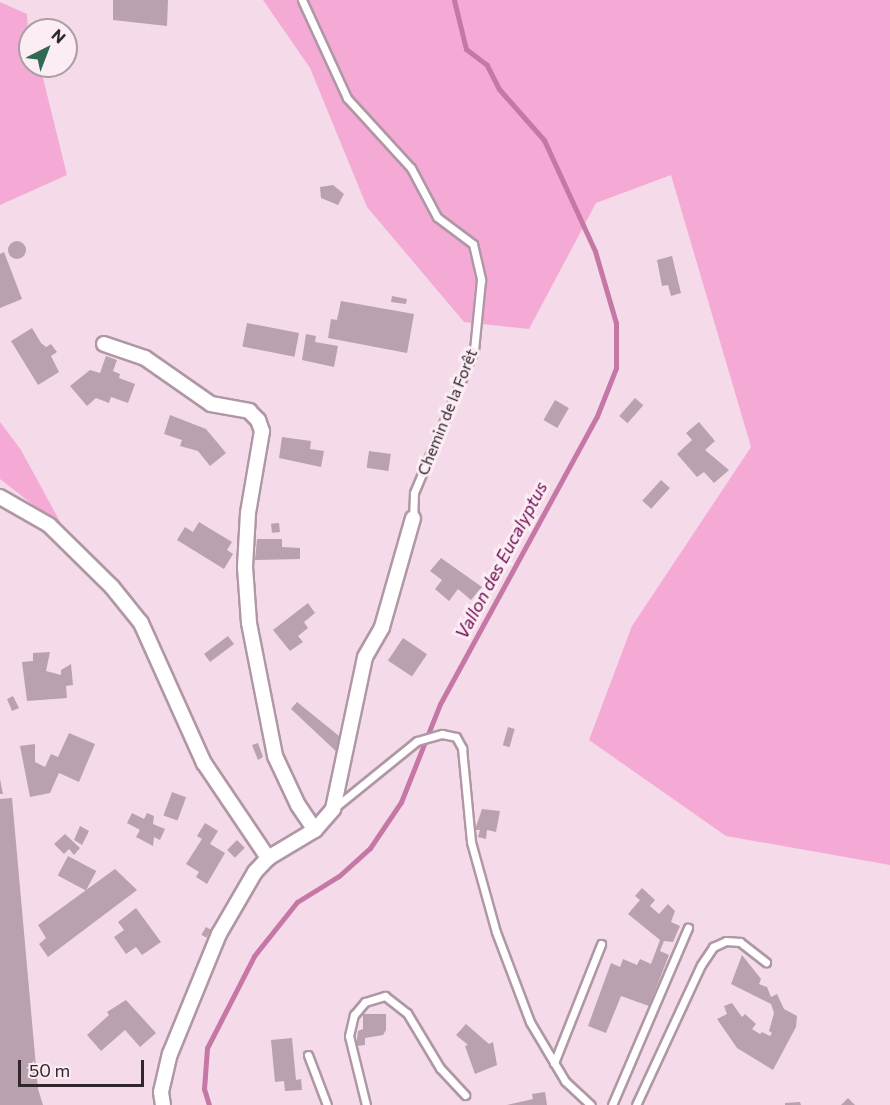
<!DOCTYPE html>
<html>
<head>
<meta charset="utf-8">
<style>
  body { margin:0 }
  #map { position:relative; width:890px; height:1105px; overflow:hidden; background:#f5dbe9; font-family:Commissioner,sans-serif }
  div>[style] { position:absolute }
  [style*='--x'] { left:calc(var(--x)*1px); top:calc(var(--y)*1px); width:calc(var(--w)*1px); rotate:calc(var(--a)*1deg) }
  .green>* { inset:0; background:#f4aad5 }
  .stream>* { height:5px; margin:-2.5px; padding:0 2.5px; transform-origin:2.5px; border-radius:2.5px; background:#c578a6 }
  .building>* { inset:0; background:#baa1af; transform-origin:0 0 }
  .round { border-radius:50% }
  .roads { filter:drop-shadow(2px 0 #b097a5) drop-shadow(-2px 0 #b097a5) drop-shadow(0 2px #b097a5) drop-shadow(0 -2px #b097a5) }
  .service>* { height:7px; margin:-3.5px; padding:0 3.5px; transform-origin:3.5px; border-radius:3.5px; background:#fff }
  .minor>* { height:14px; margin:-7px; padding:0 7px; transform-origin:7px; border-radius:7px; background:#fff }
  span { translate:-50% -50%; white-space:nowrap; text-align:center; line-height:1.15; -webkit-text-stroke:6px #fcecf4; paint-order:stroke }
  .street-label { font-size:16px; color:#30262b }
  .water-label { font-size:18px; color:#6e0f51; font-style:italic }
  .north { position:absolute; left:18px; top:18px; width:60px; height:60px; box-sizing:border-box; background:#fcecf4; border:2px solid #aa9da4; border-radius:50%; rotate:42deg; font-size:16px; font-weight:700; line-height:24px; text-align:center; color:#30262b }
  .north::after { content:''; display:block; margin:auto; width:21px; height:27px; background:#316a52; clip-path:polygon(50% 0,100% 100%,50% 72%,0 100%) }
  .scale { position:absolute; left:18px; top:1060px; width:126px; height:27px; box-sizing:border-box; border:3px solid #30262b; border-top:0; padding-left:8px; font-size:18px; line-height:21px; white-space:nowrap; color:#30262b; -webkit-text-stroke:4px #fcecf4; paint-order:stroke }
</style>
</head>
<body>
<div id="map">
  <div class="green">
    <div style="clip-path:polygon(263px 0,890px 0,890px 865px,726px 836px,589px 740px,632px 626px,751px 447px,671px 175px,596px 203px,529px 329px,464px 322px,367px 207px,310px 68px)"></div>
    <div style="clip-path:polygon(0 2px,27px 14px,30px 66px,40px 66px,67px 175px,0 205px)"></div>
    <div style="clip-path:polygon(0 422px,21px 450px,64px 529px,0 479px)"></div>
  </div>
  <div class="stream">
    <div style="--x:209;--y:1105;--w:17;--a:-107"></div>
    <div style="--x:204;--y:1089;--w:41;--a:-85.8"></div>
    <div style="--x:207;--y:1048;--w:103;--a:-62.9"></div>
    <div style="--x:254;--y:956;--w:69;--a:-51.5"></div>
    <div style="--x:297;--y:902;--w:49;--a:-31.8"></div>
    <div style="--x:339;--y:876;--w:42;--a:-42.1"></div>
    <div style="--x:370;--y:848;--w:55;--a:-56"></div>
    <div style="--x:401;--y:802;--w:105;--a:-68.3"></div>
    <div style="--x:440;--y:704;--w:328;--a:-61.4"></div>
    <div style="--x:597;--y:416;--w:52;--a:-68.4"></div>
    <div style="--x:616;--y:368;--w:45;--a:-90"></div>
    <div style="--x:616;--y:323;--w:75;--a:-106.3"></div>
    <div style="--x:595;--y:251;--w:122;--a:-114.7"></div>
    <div style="--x:544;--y:140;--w:68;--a:-131.4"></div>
    <div style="--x:499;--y:89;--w:27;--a:-117"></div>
    <div style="--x:487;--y:65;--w:26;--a:-143"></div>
    <div style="--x:466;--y:49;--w:50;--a:-103.8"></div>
  </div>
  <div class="building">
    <div style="clip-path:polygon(113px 0,168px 0,167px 26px,113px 20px)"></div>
    <div style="clip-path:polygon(333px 185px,344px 194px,338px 205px,321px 198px,320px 187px)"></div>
    <div class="round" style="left:8px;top:241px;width:18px;height:18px"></div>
    <div style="clip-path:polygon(4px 252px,22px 299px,0 308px,0 254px)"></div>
    <div style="clip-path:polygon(672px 256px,681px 293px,671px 296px,668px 285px,662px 286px,657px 260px)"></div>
    <div style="clip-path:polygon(392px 296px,407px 299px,406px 304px,391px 302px)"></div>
    <div style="clip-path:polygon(341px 301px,414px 314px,407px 353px,328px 338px,331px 319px,337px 320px)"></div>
    <div style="left:247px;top:323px;width:53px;height:24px;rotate:11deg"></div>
    <div style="clip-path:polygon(32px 328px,41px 343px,46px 347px,51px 344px,57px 352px,51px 356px,59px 372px,38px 385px,11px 341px)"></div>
    <div style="clip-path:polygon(306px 334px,316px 336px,315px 342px,338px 346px,334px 367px,302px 360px)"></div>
    <div style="clip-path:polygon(106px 356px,117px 360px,113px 371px,120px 374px,119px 378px,135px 384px,128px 403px,111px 397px,109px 403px,96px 398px,87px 406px,70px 386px,90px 370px,100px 373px)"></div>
    <div style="left:635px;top:398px;width:11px;height:24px;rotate:41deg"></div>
    <div style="left:555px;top:400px;width:16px;height:23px;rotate:30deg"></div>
    <div style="clip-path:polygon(170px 415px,206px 429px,226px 453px,210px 466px,198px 451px,180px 446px,182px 440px,164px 434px)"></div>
    <div style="clip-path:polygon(699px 422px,715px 441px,705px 450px,729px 470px,714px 483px,704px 472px,697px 477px,677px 454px,692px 440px,686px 433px)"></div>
    <div style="clip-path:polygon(282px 437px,311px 441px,310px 449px,324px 451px,321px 467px,279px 458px)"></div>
    <div style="left:369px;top:451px;width:22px;height:17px;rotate:8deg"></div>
    <div style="left:661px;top:480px;width:12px;height:28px;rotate:42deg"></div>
    <div style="clip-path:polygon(199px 522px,232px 542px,227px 550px,233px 554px,224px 569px,177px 540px,185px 527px,193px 532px)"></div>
    <div style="left:279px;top:523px;width:9px;height:8px;rotate:84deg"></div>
    <div style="clip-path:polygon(257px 539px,282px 539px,282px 547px,300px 548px,300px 559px,255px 560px)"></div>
    <div style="clip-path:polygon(441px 558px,482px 587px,471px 600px,458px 589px,449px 601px,435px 589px,442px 580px,430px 571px)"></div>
    <div style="clip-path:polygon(308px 603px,315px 613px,304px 622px,308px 628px,298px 636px,303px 642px,290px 651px,273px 630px)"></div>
    <div style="left:228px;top:636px;width:10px;height:30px;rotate:53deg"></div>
    <div style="left:403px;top:638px;width:29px;height:27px;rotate:34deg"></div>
    <div style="clip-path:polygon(50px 652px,46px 671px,61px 675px,61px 670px,71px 664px,73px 685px,66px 686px,67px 698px,27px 701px,22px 662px,33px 661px,33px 653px)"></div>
    <div style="clip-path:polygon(13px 696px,19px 708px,12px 711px,7px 699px)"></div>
    <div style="clip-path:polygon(297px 702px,344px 740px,341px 756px,291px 709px)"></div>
    <div style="left:508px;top:727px;width:7px;height:19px;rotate:16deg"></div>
    <div style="clip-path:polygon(69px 733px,95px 744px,79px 782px,59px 773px,50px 793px,30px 797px,20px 746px,35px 744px,35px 762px,45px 767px,51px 754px,58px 757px)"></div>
    <div style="clip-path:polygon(258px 743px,263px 757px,258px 760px,252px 745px)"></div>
    <div style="clip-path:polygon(0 779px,3px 794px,0 794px)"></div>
    <div style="left:172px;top:792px;width:15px;height:25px;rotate:20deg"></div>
    <div style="clip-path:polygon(12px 798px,38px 1089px,43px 1105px,0 1105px,0 799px)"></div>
    <div style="clip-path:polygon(482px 809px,500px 811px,496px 832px,487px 830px,486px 839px,478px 837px,480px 830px,475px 830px)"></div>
    <div style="clip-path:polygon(132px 813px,144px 819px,147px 813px,154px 816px,153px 824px,165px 829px,160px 840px,154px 837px,153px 846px,136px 837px,140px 830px,127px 823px)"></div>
    <div style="clip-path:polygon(205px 823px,218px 831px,210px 844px,225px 853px,207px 884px,196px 877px,199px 872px,186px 864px,202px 839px,197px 836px)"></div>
    <div style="clip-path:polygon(80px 826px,89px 831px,82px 845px,74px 840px)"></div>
    <div style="clip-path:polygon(65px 834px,80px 848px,74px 855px,69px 849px,64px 854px,54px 844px)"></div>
    <div style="left:237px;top:840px;width:11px;height:14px;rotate:45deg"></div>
    <div style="left:68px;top:856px;width:32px;height:22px;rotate:28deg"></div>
    <div style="clip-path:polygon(115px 869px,137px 890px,48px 957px,39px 944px,46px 938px,38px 925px)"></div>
    <div style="clip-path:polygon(642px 888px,655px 900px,650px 906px,659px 914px,668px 904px,675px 911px,671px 922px,680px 926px,673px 942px,664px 941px,660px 951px,669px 955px,649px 1006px,621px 996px,606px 1033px,588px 1026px,611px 963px,620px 967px,623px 959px,637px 965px,640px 959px,651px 964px,660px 940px,628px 914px,640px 900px,635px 896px)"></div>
    <div style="clip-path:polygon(136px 908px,161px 942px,142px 955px,136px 947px,126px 954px,114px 937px,124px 930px,118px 922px)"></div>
    <div style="left:206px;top:927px;width:6px;height:9px;rotate:31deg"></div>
    <div style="clip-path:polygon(742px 955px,761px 979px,759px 984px,767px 987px,771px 997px,777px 994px,784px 1009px,797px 1016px,796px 1027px,773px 1070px,737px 1048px,717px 1019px,727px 1014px,724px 1006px,732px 1003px,742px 1017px,745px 1014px,756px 1024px,752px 1029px,760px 1034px,762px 1032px,770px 1036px,772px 1033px,769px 1031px,774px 1013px,771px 1004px,731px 984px)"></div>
    <div style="clip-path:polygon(126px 1000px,156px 1033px,140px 1047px,125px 1030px,101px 1051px,87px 1035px,109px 1015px,107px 1012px)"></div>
    <div style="clip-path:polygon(363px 1014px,386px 1014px,386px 1030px,383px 1035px,365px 1038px,365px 1045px,356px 1046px,358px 1031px,363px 1029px)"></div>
    <div style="clip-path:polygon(466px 1024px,489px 1044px,493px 1042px,497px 1065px,475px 1074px,465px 1046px,468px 1045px,456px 1035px)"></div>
    <div style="clip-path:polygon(292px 1038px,296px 1080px,301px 1079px,302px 1090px,285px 1091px,284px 1081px,275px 1082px,271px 1040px)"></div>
    <div style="clip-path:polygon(545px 1092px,547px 1105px,507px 1105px,533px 1099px,532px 1094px)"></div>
    <div style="clip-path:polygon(848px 1098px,855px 1105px,841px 1105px)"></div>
    <div style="clip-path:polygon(800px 1102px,801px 1105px,785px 1105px,785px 1103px)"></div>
  </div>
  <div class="roads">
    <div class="service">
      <div style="--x:302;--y:0;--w:108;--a:65.3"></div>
      <div style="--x:347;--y:98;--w:95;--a:47.6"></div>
      <div style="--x:411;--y:168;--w:55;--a:62"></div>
      <div style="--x:437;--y:217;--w:45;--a:36.9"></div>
      <div style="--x:473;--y:244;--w:37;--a:77"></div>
      <div style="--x:481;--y:280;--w:70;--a:95.7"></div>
      <div style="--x:474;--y:350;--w:155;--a:112.8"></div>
      <div style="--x:414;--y:493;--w:25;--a:92"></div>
      <div style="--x:333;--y:809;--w:108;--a:-39"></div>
      <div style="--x:417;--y:741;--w:26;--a:-16"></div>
      <div style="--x:442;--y:734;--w:14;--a:12"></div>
      <div style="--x:456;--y:737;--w:13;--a:61"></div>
      <div style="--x:462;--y:748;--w:94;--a:84.5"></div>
      <div style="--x:471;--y:842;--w:93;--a:74.5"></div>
      <div style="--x:496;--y:932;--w:96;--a:69.3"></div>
      <div style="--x:530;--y:1022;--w:69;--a:59.3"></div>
      <div style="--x:565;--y:1081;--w:35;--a:43"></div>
      <div style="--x:308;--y:1055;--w:53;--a:69.2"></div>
      <div style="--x:554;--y:1063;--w:128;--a:-68.4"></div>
      <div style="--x:366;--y:1105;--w:71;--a:-103.8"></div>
      <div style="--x:349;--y:1036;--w:22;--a:-77"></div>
      <div style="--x:354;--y:1015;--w:17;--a:-50"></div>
      <div style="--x:365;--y:1002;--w:21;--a:-17"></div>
      <div style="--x:385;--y:996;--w:28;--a:38"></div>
      <div style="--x:407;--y:1013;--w:64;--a:59"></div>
      <div style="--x:440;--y:1068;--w:37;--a:47"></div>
      <div style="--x:612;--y:1105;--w:193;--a:-66.8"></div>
      <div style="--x:636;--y:1105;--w:154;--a:-65.1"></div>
      <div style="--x:701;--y:965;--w:22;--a:-56"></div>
      <div style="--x:713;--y:947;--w:14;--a:-25"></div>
      <div style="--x:726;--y:941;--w:14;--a:4"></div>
      <div style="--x:740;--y:942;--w:33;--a:38"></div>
    </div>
    <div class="minor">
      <div style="--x:104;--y:344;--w:43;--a:18.9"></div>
      <div style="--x:145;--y:358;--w:80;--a:34.9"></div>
      <div style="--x:211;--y:404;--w:39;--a:10"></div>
      <div style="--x:249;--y:411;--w:13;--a:45"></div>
      <div style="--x:258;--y:420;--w:12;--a:70"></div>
      <div style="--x:262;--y:431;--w:83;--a:99.7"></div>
      <div style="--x:248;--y:513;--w:54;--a:93.2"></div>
      <div style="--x:245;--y:567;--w:56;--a:85.9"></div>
      <div style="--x:249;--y:623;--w:136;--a:78.9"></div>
      <div style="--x:275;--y:756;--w:54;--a:64.9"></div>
      <div style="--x:298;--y:805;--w:30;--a:56"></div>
      <div style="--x:0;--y:497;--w:56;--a:29.7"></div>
      <div style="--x:49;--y:525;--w:88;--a:44.5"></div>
      <div style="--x:112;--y:587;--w:46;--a:51.1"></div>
      <div style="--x:141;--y:623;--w:154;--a:65.8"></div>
      <div style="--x:204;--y:763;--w:115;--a:56"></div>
      <div style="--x:163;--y:1105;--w:13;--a:-99"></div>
      <div style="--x:161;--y:1092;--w:39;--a:-77"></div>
      <div style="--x:170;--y:1054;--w:130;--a:-67.8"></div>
      <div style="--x:219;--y:934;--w:72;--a:-59.9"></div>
      <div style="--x:255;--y:872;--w:19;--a:-47"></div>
      <div style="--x:268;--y:858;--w:55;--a:-30.8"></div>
      <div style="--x:315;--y:830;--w:28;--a:-49"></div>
      <div style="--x:333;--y:809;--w:155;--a:-78.1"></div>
      <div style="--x:365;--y:657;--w:34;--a:-60"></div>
      <div style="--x:382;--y:627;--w:113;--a:-74.1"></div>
    </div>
  </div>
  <div class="street-label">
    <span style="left:447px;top:412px;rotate:-68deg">Chemin de la Forêt</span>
  </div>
  <div class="water-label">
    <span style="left:501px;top:560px;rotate:-62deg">Vallon des Eucalyptus</span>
  </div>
  <div class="north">N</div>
  <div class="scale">50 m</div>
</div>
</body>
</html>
